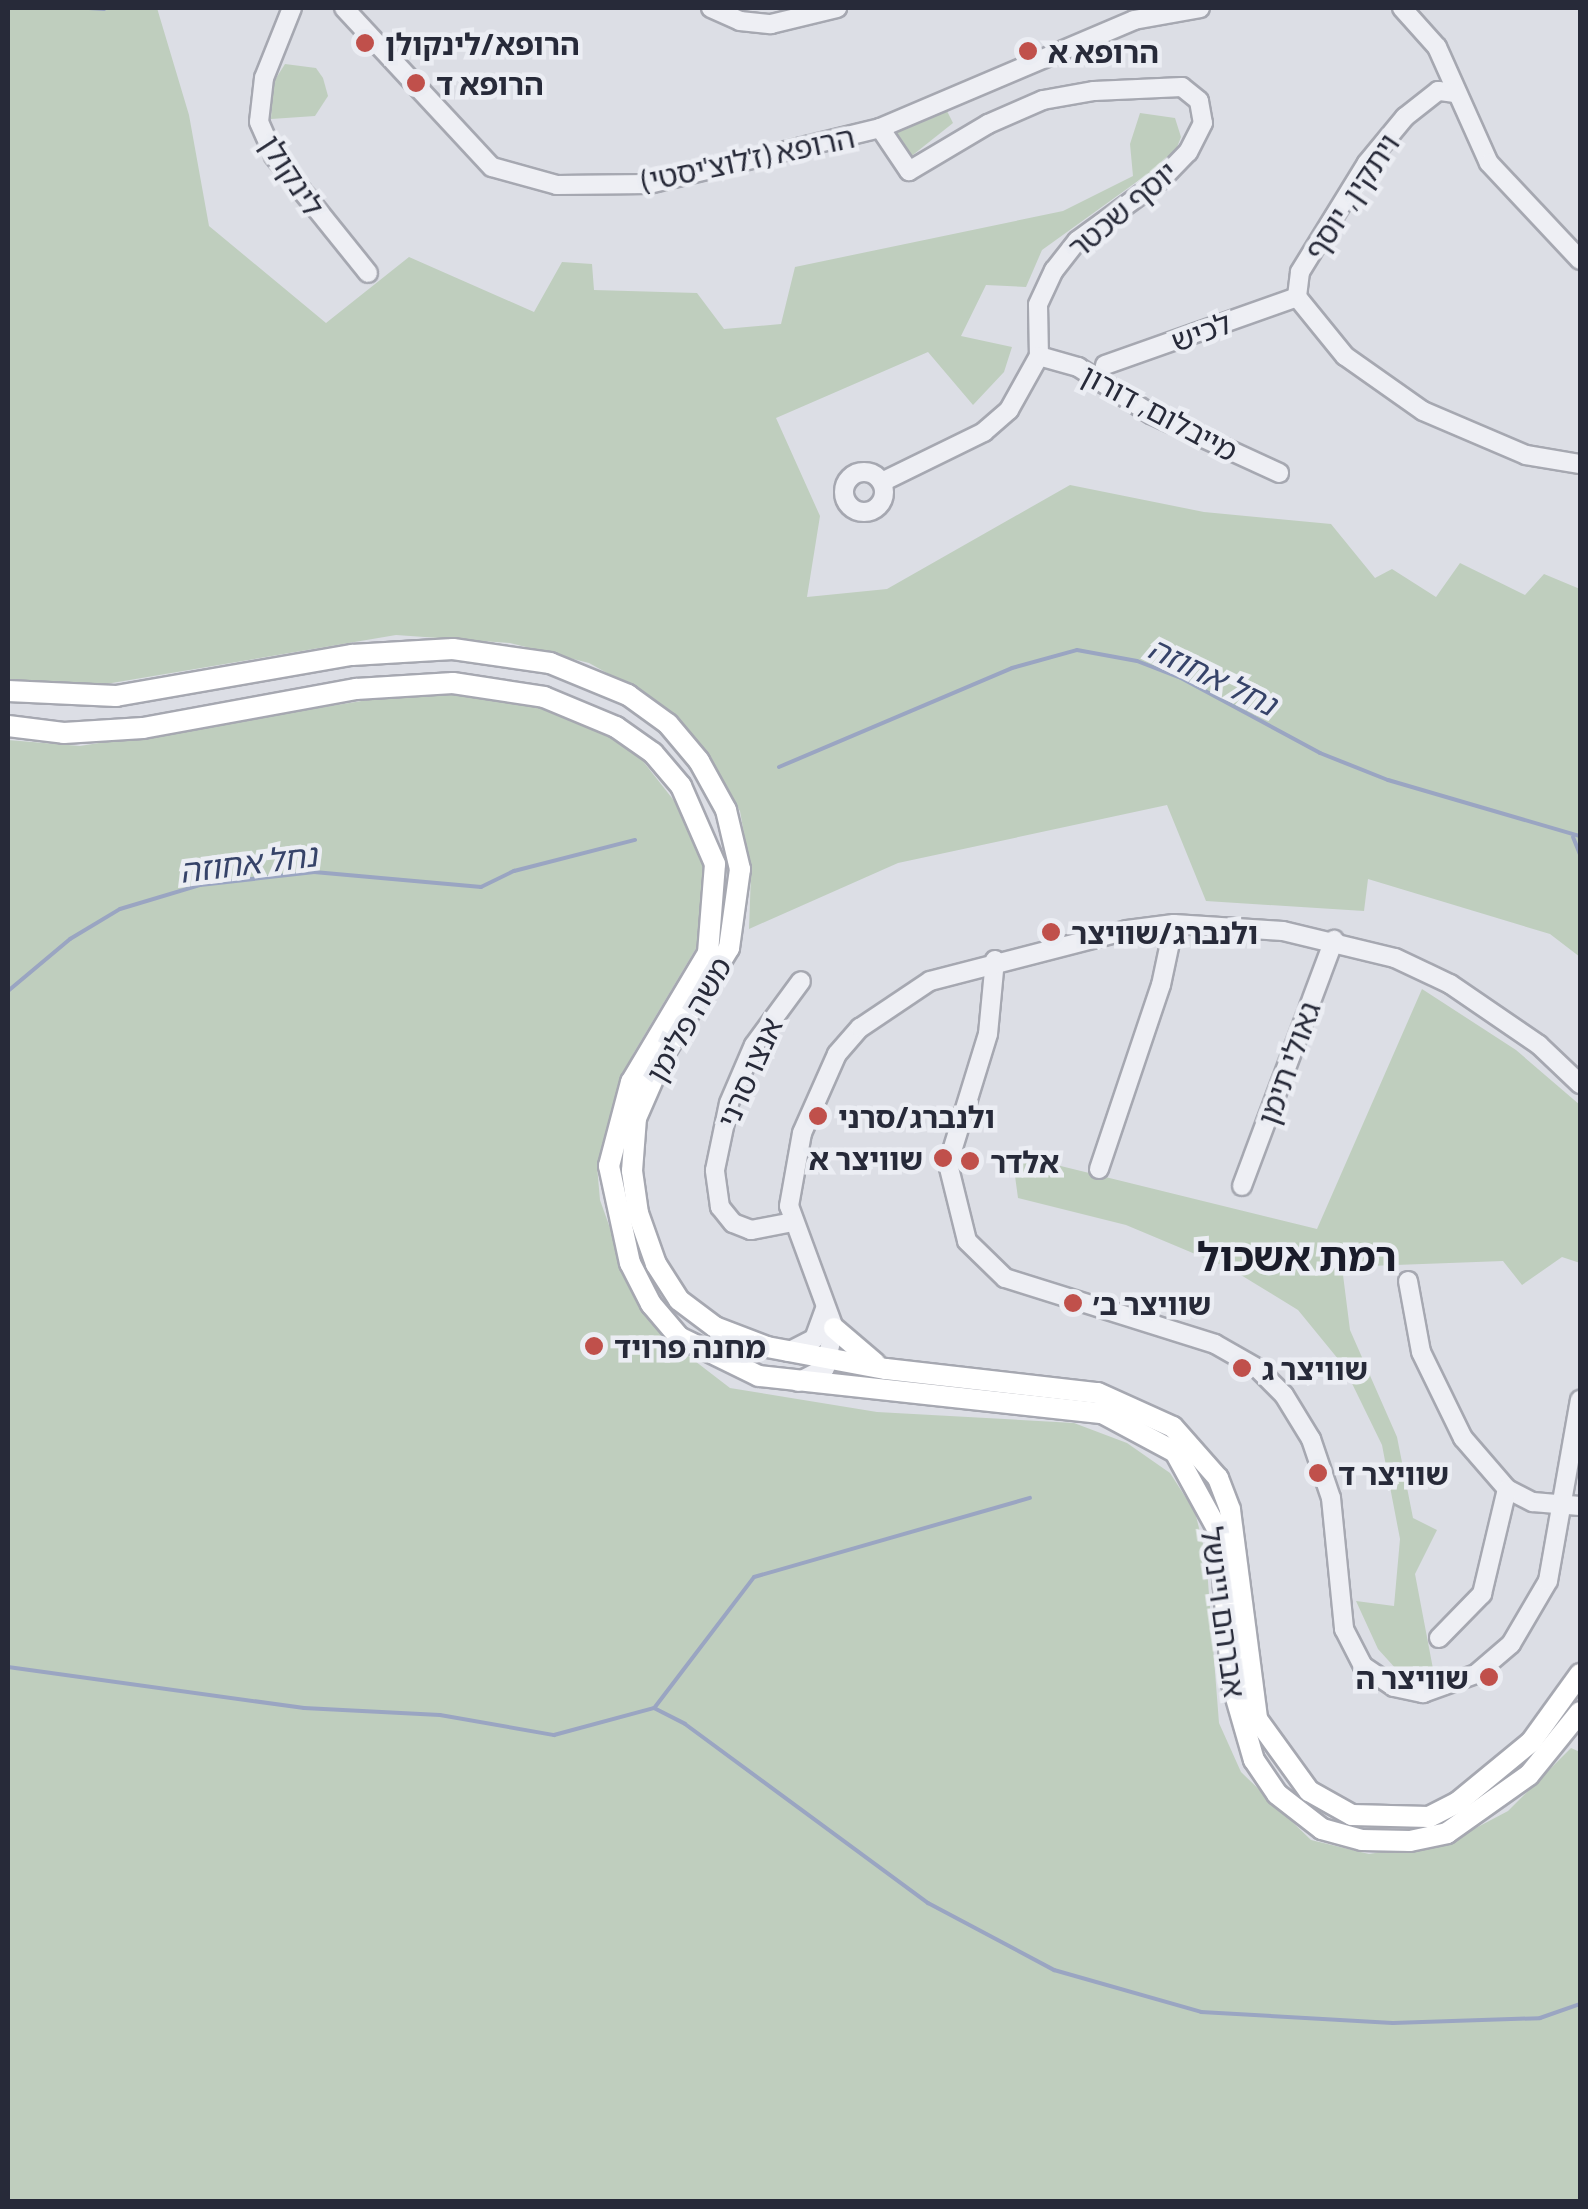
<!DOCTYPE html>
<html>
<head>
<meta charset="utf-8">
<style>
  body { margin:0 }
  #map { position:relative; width:1588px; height:2209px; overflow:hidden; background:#dcdee5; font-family:Barlow,"Noto Sans Hebrew",sans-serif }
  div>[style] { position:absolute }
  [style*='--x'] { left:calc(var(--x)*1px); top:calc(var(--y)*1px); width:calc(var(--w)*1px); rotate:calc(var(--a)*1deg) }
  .green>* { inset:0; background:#bfcebe }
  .stream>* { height:4px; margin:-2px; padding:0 2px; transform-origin:2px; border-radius:2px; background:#9aa5c2 }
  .roads { filter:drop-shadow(2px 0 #a6a8b1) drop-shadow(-2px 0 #a6a8b1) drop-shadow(0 2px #a6a8b1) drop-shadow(0 -2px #a6a8b1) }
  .minor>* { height:18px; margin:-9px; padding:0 9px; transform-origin:9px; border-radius:9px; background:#eeeff4 }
  .minor>.ring { margin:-9px; padding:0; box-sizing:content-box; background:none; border:18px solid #eeeff4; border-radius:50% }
  .major>* { height:20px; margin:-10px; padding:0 10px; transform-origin:10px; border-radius:10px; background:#fff }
  .dots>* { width:28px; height:28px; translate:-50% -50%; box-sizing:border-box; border:5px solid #ebedf3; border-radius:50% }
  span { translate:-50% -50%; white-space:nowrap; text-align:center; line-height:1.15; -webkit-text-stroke:9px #ebedf3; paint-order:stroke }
  .poi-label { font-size:30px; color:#272a39; font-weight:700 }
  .left { translate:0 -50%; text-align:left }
  .right { translate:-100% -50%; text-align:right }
  .street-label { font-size:30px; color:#272a39 }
  .water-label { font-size:32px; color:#364369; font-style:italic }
  .district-label { font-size:40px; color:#1a1c2a; font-weight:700 }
  .frame { position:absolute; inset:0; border:10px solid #272a39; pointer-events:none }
</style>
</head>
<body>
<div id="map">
  <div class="green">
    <div style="clip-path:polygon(8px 8px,157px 8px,189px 115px,209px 226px,326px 323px,409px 257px,534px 312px,562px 262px,592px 264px,594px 290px,697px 293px,724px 329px,781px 324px,795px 267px,1063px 211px,1133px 176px,1130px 144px,1140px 113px,1175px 118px,1181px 137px,1174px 155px,1042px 250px,1026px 287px,986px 285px,961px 336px,1012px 347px,1004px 372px,973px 405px,928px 352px,776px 418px,820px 516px,807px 597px,887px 589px,1070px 485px,1204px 512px,1331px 524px,1375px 578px,1392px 569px,1436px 597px,1460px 563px,1525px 595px,1544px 574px,1580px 589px,1580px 957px,1550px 934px,1368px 879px,1364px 911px,1206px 901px,1167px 805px,898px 863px,749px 929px,751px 874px,740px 811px,693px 738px,643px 693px,589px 663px,510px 643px,396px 635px,100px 685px,8px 679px)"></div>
    <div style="clip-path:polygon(285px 64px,316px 68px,323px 78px,328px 96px,315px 116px,271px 119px,273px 83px)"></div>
    <div style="clip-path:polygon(944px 105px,953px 123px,909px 158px,885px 130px)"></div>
    <div style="clip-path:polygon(424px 691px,510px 699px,581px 720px,631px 746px,694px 826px,709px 884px,704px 935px,633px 1054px,597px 1166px,600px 1200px,630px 1284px,665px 1338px,730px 1388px,877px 1412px,1074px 1423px,1127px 1443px,1170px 1473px,1195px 1512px,1206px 1556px,1219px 1723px,1241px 1772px,1311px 1840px,1369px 1854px,1453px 1840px,1508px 1811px,1571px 1748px,1580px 1752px,1580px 2201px,8px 2201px,8px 740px,80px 746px)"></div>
    <div style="clip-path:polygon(1422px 989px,1516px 1050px,1580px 1105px,1580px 1263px,1562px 1257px,1522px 1285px,1503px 1261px,1342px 1267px,1350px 1330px,1397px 1437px,1413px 1518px,1437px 1530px,1415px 1574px,1434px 1674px,1397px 1670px,1378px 1649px,1356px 1601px,1394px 1606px,1400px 1539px,1382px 1445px,1343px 1365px,1298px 1310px,1231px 1269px,1126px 1225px,1018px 1198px,1012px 1154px,1317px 1229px)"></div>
  </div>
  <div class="stream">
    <div style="--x:89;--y:8;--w:15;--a:4"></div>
    <div style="--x:779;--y:767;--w:253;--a:-23"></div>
    <div style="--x:1012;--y:668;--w:67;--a:-15.5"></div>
    <div style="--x:1077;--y:650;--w:61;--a:10.4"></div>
    <div style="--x:1137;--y:661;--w:47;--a:21.1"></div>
    <div style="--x:1181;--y:678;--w:158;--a:28.3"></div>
    <div style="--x:1320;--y:753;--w:73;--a:21.7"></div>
    <div style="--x:1388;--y:780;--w:200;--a:16.3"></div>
    <div style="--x:1573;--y:837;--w:18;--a:68"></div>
    <div style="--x:8;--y:991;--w:81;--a:-40"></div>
    <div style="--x:70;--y:939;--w:58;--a:-31"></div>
    <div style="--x:120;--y:909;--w:84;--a:-16.7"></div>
    <div style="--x:200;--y:885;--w:115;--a:-6.5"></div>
    <div style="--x:314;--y:872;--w:168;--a:5.1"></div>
    <div style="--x:481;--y:887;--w:37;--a:-26"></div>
    <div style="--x:514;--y:871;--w:125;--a:-14.4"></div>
    <div style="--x:8;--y:1667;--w:299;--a:7.9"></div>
    <div style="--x:304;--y:1708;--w:136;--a:2.9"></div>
    <div style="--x:440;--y:1715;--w:116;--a:10"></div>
    <div style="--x:554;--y:1735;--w:104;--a:-15.1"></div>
    <div style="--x:654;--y:1708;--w:35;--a:27"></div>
    <div style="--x:685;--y:1724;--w:302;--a:36.4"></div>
    <div style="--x:928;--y:1903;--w:143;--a:28"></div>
    <div style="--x:1054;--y:1970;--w:153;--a:15.9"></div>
    <div style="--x:1201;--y:2012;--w:192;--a:3.3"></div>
    <div style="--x:1393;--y:2023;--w:147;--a:-1.9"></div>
    <div style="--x:1540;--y:2018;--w:42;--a:-19.3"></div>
    <div style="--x:655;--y:1707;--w:163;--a:-52.7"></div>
    <div style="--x:754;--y:1577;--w:287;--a:-16"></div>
  </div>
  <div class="roads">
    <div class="minor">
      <div style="--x:292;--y:8;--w:75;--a:111.8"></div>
      <div style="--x:264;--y:78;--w:44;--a:96.5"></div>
      <div style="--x:259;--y:122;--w:37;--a:66"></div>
      <div style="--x:274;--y:156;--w:150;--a:51.2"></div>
      <div style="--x:344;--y:8;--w:217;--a:47.1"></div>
      <div style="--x:492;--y:167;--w:67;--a:15.5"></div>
      <div style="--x:557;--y:185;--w:92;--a:-0.6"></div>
      <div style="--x:649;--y:184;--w:238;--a:-13.6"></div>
      <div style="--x:880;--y:128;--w:276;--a:-23"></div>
      <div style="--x:1134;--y:20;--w:67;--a:-10.3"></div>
      <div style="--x:711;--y:8;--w:32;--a:24"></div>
      <div style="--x:740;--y:21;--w:31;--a:6"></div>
      <div style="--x:771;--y:24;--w:68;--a:-13.6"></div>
      <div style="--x:1402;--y:8;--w:52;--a:48.1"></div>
      <div style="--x:1437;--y:47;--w:127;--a:65.9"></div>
      <div style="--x:1489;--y:163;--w:133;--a:46.8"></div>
      <div style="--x:1455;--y:93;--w:17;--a:-173"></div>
      <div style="--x:1438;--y:91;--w:42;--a:141.8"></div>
      <div style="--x:1405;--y:117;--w:60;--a:129.6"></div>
      <div style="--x:1367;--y:163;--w:128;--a:121.6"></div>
      <div style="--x:1300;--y:272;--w:25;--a:97"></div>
      <div style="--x:1297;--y:297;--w:76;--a:50.9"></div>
      <div style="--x:1345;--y:356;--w:95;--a:35.2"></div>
      <div style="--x:1423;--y:411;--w:112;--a:23.1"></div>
      <div style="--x:1526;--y:455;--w:55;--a:9.5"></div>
      <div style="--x:880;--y:128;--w:52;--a:56"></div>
      <div style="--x:909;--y:171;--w:92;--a:-30.7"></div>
      <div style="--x:988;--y:124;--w:60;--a:-23.6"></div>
      <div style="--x:1043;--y:100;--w:52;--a:-10"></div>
      <div style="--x:1094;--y:91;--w:88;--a:-2.6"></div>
      <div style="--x:1182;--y:87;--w:22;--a:39"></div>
      <div style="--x:1199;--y:101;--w:22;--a:80"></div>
      <div style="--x:1203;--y:123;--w:33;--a:117"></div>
      <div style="--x:1188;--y:152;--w:37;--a:134"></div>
      <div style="--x:1162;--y:179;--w:105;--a:143.9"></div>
      <div style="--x:1077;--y:241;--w:37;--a:128"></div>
      <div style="--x:1054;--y:270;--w:38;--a:115"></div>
      <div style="--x:1038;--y:305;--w:51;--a:88.9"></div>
      <div style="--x:1039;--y:356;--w:62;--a:119.1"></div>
      <div style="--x:1009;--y:410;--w:33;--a:139"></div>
      <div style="--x:984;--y:432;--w:114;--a:153.9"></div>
      <div style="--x:1039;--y:356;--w:41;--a:15.8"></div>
      <div style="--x:1078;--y:367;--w:87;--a:32.8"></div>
      <div style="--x:1151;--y:414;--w:141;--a:24.7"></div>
      <div style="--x:1105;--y:365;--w:204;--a:-19.5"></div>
      <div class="ring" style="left:844px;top:472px;width:22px;height:22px"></div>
      <div style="--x:995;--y:960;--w:74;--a:95.4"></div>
      <div style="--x:988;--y:1034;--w:136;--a:107.1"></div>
      <div style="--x:948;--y:1164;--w:79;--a:76.1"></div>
      <div style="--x:967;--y:1241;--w:53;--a:44.2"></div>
      <div style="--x:1005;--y:1278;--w:220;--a:17.4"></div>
      <div style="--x:1215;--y:1344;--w:48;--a:29.7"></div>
      <div style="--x:1257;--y:1368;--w:38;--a:45"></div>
      <div style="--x:1284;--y:1395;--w:52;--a:58.5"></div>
      <div style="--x:1311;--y:1439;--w:62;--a:71.3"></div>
      <div style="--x:1331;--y:1498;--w:132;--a:84.3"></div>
      <div style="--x:1344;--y:1629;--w:42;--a:62.8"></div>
      <div style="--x:1363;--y:1666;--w:37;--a:34"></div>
      <div style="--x:1394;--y:1687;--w:30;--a:12"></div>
      <div style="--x:1423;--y:1693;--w:56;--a:-19.7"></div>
      <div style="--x:1476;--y:1674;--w:46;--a:-40.6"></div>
      <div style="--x:1511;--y:1644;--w:73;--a:-59.6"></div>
      <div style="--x:1548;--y:1581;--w:184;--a:-80"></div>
      <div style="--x:1099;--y:1169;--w:194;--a:-71.4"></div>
      <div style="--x:1161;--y:985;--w:62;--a:-78"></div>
      <div style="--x:1242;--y:1186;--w:263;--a:-69.5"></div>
      <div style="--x:793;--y:1222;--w:43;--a:169.2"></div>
      <div style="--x:751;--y:1230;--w:19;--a:-159"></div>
      <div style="--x:733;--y:1223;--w:21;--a:-129"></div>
      <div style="--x:720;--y:1207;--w:37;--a:-98"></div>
      <div style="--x:715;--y:1170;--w:68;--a:-78.2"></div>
      <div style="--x:729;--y:1103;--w:63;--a:-66.7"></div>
      <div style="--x:754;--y:1045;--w:79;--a:-53.7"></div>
      <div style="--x:1408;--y:1281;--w:72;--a:79.6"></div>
      <div style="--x:1421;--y:1352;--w:96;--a:64"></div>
      <div style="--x:1463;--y:1438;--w:67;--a:49.2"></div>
      <div style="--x:1507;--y:1489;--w:29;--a:27"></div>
      <div style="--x:1533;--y:1502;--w:47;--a:4.9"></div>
      <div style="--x:788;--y:1352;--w:29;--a:-27"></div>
      <div style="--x:814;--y:1339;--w:33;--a:-70"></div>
      <div style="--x:798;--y:1382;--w:30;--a:-27"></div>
      <div style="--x:825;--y:1368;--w:41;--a:-77.3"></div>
      <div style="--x:834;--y:1328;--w:130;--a:-110.2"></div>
      <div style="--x:789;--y:1206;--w:74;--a:-79.9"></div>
      <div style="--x:802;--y:1133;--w:86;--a:-66.1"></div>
      <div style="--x:837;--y:1054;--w:35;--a:-49"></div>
      <div style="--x:860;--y:1028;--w:84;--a:-33.9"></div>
      <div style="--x:930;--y:981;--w:203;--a:-14.5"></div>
      <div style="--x:1127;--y:930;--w:47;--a:-7.3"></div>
      <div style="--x:1174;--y:924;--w:109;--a:3.7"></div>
      <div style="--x:1283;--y:931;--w:115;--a:13.6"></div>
      <div style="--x:1395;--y:958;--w:61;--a:25.3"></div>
      <div style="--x:1450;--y:984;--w:108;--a:34.4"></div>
      <div style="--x:1539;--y:1045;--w:57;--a:43.6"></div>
      <div style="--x:1439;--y:1638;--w:62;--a:-45.7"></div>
      <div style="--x:1482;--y:1594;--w:108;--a:-76.6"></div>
    </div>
    <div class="major">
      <div style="--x:8;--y:691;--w:108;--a:2.7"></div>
      <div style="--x:116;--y:696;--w:240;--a:-9.9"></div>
      <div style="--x:352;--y:655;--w:101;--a:-3.4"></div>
      <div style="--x:453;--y:649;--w:98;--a:8.2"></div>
      <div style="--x:550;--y:663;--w:84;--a:22.3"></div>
      <div style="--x:628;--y:695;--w:49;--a:35.9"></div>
      <div style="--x:668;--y:724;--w:48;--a:50"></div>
      <div style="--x:699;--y:761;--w:56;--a:61.1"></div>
      <div style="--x:726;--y:810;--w:61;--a:76.7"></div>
      <div style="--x:740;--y:869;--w:80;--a:97.9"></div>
      <div style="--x:729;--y:948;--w:124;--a:121.5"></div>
      <div style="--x:664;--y:1054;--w:70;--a:113.6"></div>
      <div style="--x:636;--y:1118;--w:53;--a:94.3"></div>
      <div style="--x:632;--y:1171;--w:42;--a:81.9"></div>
      <div style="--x:638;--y:1213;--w:54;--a:70.6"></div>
      <div style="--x:656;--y:1264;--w:43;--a:57.4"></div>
      <div style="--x:679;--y:1300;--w:45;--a:36.9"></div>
      <div style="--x:715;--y:1327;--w:56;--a:21"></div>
      <div style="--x:767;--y:1347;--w:121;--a:10.5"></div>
      <div style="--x:886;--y:1369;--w:213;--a:6.5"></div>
      <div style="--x:1098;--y:1393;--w:82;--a:24.4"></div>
      <div style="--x:1173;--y:1427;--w:68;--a:48.6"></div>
      <div style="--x:1218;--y:1478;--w:34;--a:69"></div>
      <div style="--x:1230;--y:1510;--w:211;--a:82.6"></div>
      <div style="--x:1257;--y:1719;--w:89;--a:54.2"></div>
      <div style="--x:1309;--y:1791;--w:49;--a:29.2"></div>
      <div style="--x:1352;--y:1815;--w:77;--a:1.5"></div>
      <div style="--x:1429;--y:1817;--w:33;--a:-27"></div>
      <div style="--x:1458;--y:1802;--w:94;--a:-39.4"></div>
      <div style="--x:1531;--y:1742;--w:84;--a:-54.2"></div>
      <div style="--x:8;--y:726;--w:56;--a:7.1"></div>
      <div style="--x:64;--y:733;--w:79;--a:-3.6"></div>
      <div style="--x:143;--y:728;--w:217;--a:-10.4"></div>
      <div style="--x:356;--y:689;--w:97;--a:-3.5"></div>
      <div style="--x:453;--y:683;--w:92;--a:8.7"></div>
      <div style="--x:544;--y:697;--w:78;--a:22.6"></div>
      <div style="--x:616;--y:727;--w:45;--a:35.1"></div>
      <div style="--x:653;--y:753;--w:43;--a:49.7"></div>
      <div style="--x:681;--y:786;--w:85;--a:66.4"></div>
      <div style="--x:715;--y:864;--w:89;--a:94.5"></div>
      <div style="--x:708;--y:953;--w:150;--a:120.8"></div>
      <div style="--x:631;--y:1082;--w:87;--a:104.7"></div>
      <div style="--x:609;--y:1166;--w:99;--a:77.8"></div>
      <div style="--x:630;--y:1263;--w:46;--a:62.9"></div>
      <div style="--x:651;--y:1304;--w:43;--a:49.7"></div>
      <div style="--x:679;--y:1337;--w:89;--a:26"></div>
      <div style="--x:759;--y:1376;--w:345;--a:6.2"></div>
      <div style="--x:1102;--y:1413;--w:83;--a:28.1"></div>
      <div style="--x:1175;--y:1452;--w:91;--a:61.2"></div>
      <div style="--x:1219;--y:1532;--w:153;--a:85.1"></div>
      <div style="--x:1232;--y:1684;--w:79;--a:73.9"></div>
      <div style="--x:1254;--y:1760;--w:41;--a:55.9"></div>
      <div style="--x:1277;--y:1794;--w:57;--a:37.9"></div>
      <div style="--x:1322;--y:1829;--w:41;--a:15.4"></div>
      <div style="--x:1362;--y:1840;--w:48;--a:1.2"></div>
      <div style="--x:1410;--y:1841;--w:38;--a:-12"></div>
      <div style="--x:1447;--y:1833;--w:100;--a:-35.3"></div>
      <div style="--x:1529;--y:1775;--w:81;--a:-51"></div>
      <div style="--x:834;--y:1328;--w:54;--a:40.5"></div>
    </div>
  </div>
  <div class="dots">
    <div style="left:365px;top:43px;background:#c0504b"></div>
    <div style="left:1028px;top:51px;background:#c0504b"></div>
    <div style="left:416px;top:83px;background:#c0504b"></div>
    <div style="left:1051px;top:932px;background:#c0504b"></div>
    <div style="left:818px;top:1116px;background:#c0504b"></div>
    <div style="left:943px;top:1158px;background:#c0504b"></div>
    <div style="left:970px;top:1161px;background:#c0504b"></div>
    <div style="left:1073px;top:1303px;background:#c0504b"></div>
    <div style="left:594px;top:1346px;background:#c0504b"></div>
    <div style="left:1242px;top:1368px;background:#c0504b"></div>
    <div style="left:1318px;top:1473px;background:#c0504b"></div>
    <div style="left:1489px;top:1677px;background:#c0504b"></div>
  </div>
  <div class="poi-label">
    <span class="left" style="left:385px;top:43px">הרופא/לינקולן</span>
    <span class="left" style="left:1048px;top:51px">הרופא א</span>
    <span class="left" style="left:436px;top:83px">הרופא ד</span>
    <span class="left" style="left:1071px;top:932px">ולנברג/שוויצר</span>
    <span class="left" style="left:838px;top:1116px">ולנברג/סרני</span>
    <span class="right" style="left:923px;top:1158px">שוויצר א</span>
    <span class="left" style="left:990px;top:1161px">אלדר</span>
    <span class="left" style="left:1093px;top:1303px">שוויצר ב׳</span>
    <span class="left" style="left:614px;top:1346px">מחנה פרויד</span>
    <span class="left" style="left:1262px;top:1368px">שוויצר ג</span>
    <span class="left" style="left:1338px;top:1473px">שוויצר ד</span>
    <span class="right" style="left:1469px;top:1677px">שוויצר ה</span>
  </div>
  <div class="street-label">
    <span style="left:748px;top:158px;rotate:-12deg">הרופא (ז'לוצ'יסטי)</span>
    <span style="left:293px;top:175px;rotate:57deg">לינקולן</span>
    <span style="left:1351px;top:196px;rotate:-56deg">ויתקין, יוסף</span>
    <span style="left:1122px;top:209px;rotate:-40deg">יוסף שכטר</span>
    <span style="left:1201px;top:331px;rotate:-20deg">לכיש</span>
    <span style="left:1160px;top:412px;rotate:28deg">מייבלום, דורון</span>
    <span style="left:688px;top:1019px;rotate:-60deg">משה פלימן</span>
    <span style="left:1288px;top:1063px;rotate:-70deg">גאולי תימן</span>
    <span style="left:749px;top:1072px;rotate:-66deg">אנצו סרני</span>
    <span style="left:1224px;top:1612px;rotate:82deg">אברהם ויינשל</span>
  </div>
  <div class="water-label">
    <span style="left:1213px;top:675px;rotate:26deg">נחל אחוזה</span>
    <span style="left:248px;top:862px;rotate:-7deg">נחל אחוזה</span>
  </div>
  <div class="district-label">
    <span style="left:1297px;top:1255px">רמת אשכול</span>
  </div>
  <div class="frame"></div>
</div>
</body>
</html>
